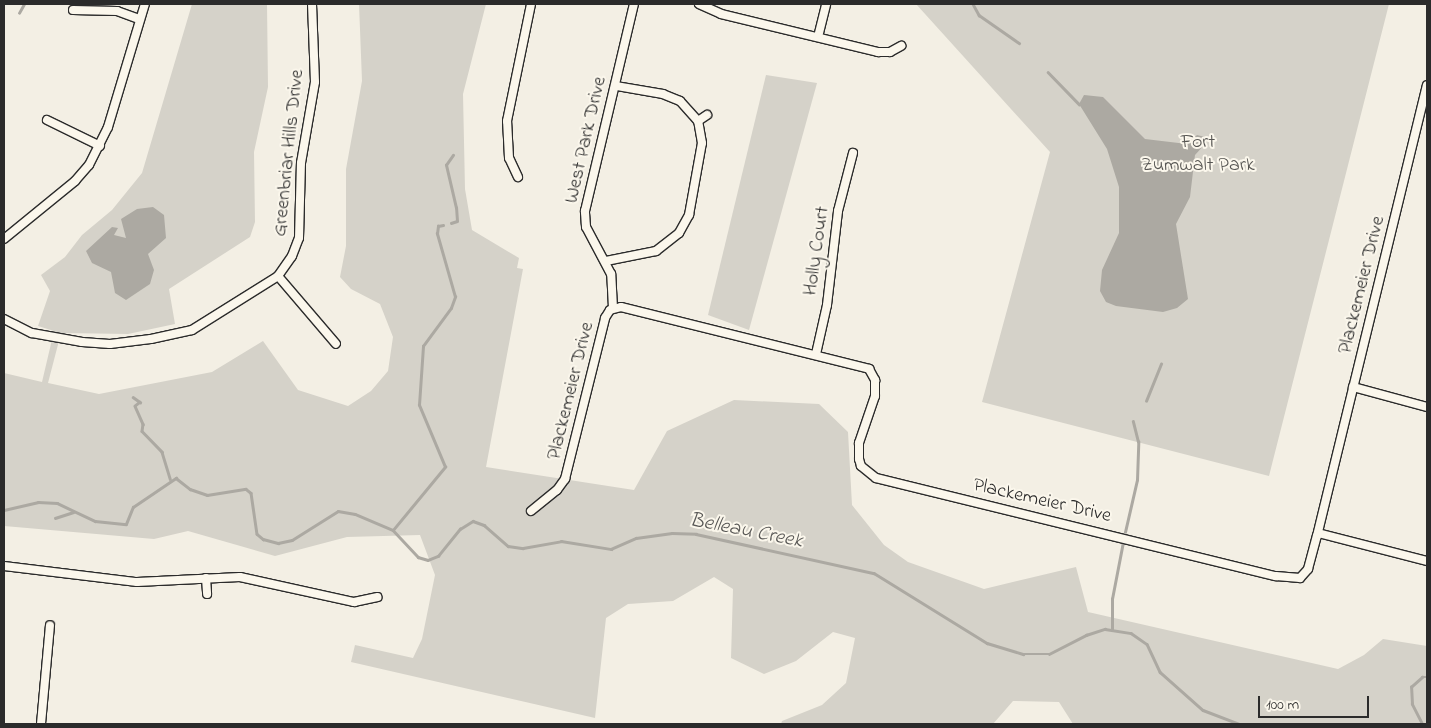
<!DOCTYPE html>
<html>
<head>
<meta charset="utf-8">
<style>
  body { margin:0 }
  #map { position:relative; width:1431px; height:728px; overflow:hidden; background:#f3efe4; font-family:"Indie Flower",sans-serif }
  div>[style] { position:absolute }
  [style*='--x'] { left:calc(var(--x)*1px); top:calc(var(--y)*1px); width:calc(var(--w)*1px); rotate:calc(var(--a)*1deg) }
  .green>* { inset:0; background:#d5d2c9 }
  .water>* { inset:0; background:#aca9a2 }
  .stream>* { height:2.5px; margin:-1.25px; padding:0 1.25px; transform-origin:1.25px; border-radius:1.25px; background:#aca9a2 }
  .roads { filter:drop-shadow(1px 0 #2b2b2b) drop-shadow(-1px 0 #2b2b2b) drop-shadow(0 1px #2b2b2b) drop-shadow(0 -1px #2b2b2b) }
  .minor>* { height:8px; margin:-4px; padding:0 4px; transform-origin:4px; border-radius:4px; background:#fbf7ec }
  span { translate:-50% -50%; white-space:nowrap; text-align:center; line-height:1.15; -webkit-text-stroke:4px #fbf7ec; paint-order:stroke }
  .street-label { font-size:20px; color:#2b2b2b }
  .park-label { font-size:20px; color:#565552 }
  .water-label { font-size:21px; color:#585755; font-style:italic }
  .frame { position:absolute; inset:0; border:5px solid #2b2b2b; pointer-events:none }
  .scale { position:absolute; left:1258px; top:696px; width:111px; height:22px; box-sizing:border-box; border:2px solid #2b2b2b; border-top:0; padding-left:6px; font-size:15px; line-height:18px; white-space:nowrap; color:#2b2b2b; -webkit-text-stroke:4px #fbf7ec; paint-order:stroke }
</style>
</head>
<body>
<div id="map">
  <div class="green">
    <div style="clip-path:polygon(192px 4px,267px 4px,268px 87px,254px 152px,255px 222px,250px 237px,169px 289px,175px 324px,128px 334px,61px 333px,48px 383px,99px 394px,212px 372px,263px 341px,298px 390px,348px 406px,371px 391px,388px 371px,393px 337px,380px 304px,351px 289px,340px 277px,346px 246px,346px 169px,362px 81px,359px 4px,486px 4px,463px 94px,465px 189px,472px 230px,519px 258px,517px 268px,523px 269px,486px 467px,634px 490px,667px 431px,734px 400px,819px 404px,848px 432px,852px 505px,884px 545px,908px 562px,984px 589px,1076px 567px,1088px 612px,1338px 669px,1364px 655px,1383px 639px,1427px 646px,1427px 724px,1073px 724px,1059px 702px,1013px 701px,993px 724px,781px 724px,782px 721px,822px 705px,846px 683px,855px 638px,833px 632px,796px 661px,764px 674px,731px 658px,733px 589px,714px 577px,673px 601px,628px 604px,606px 618px,595px 718px,351px 662px,355px 645px,413px 658px,422px 639px,435px 575px,420px 535px,347px 537px,275px 556px,188px 531px,154px 539px,4px 526px,4px 373px,42px 382px,54px 331px,38px 326px,50px 291px,41px 275px,65px 257px,82px 235px,112px 210px,142px 173px)"></div>
    <div style="clip-path:polygon(916px 4px,1389px 4px,1269px 476px,982px 402px,1050px 152px)"></div>
    <div style="clip-path:polygon(766px 75px,817px 83px,749px 330px,708px 315px)"></div>
  </div>
  <div class="water">
    <div style="clip-path:polygon(1084px 95px,1103px 97px,1145px 139px,1187px 144px,1197px 135px,1205px 137px,1206px 143px,1195px 155px,1190px 197px,1176px 224px,1188px 299px,1177px 308px,1163px 312px,1116px 306px,1106px 302px,1100px 291px,1102px 270px,1119px 233px,1119px 187px,1107px 149px,1079px 104px)"></div>
    <div style="clip-path:polygon(153px 207px,164px 215px,166px 238px,148px 254px,154px 270px,150px 284px,126px 300px,115px 293px,111px 272px,92px 263px,86px 251px,112px 227px,118px 228px,114px 235px,126px 238px,121px 219px,137px 209px)"></div>
  </div>
  <div class="stream">
    <div style="--x:973;--y:4;--w:13;--a:61"></div>
    <div style="--x:979;--y:15;--w:49;--a:35"></div>
    <div style="--x:19;--y:13;--w:10;--a:-61"></div>
    <div style="--x:1048;--y:72;--w:45;--a:45.9"></div>
    <div style="--x:451;--y:223;--w:6;--a:-18"></div>
    <div style="--x:457;--y:221;--w:13;--a:-94"></div>
    <div style="--x:456;--y:208;--w:44;--a:-103.1"></div>
    <div style="--x:446;--y:165;--w:12;--a:-55"></div>
    <div style="--x:133;--y:397;--w:9;--a:36"></div>
    <div style="--x:140;--y:402;--w:6;--a:141"></div>
    <div style="--x:135;--y:406;--w:20;--a:66"></div>
    <div style="--x:143;--y:424;--w:7;--a:98"></div>
    <div style="--x:142;--y:431;--w:29;--a:46"></div>
    <div style="--x:162;--y:452;--w:28;--a:73"></div>
    <div style="--x:1146;--y:401;--w:40;--a:-68"></div>
    <div style="--x:4;--y:510;--w:35;--a:-13"></div>
    <div style="--x:38;--y:502;--w:19;--a:3"></div>
    <div style="--x:57;--y:503;--w:42;--a:25.3"></div>
    <div style="--x:95;--y:521;--w:31;--a:6"></div>
    <div style="--x:126;--y:524;--w:18;--a:-68"></div>
    <div style="--x:133;--y:507;--w:52;--a:-34"></div>
    <div style="--x:176;--y:478;--w:18;--a:38"></div>
    <div style="--x:190;--y:489;--w:18;--a:19"></div>
    <div style="--x:207;--y:495;--w:39;--a:-9"></div>
    <div style="--x:246;--y:489;--w:6;--a:39"></div>
    <div style="--x:251;--y:493;--w:41;--a:81.7"></div>
    <div style="--x:257;--y:534;--w:8;--a:40"></div>
    <div style="--x:263;--y:539;--w:16;--a:15"></div>
    <div style="--x:278;--y:543;--w:14;--a:-12"></div>
    <div style="--x:292;--y:540;--w:54;--a:-32.2"></div>
    <div style="--x:338;--y:511;--w:17;--a:10"></div>
    <div style="--x:355;--y:514;--w:41;--a:22.8"></div>
    <div style="--x:393;--y:530;--w:37;--a:47"></div>
    <div style="--x:418;--y:557;--w:10;--a:17"></div>
    <div style="--x:428;--y:560;--w:11;--a:-22"></div>
    <div style="--x:438;--y:556;--w:35;--a:-51"></div>
    <div style="--x:460;--y:529;--w:15;--a:-32"></div>
    <div style="--x:473;--y:521;--w:12;--a:20"></div>
    <div style="--x:484;--y:525;--w:32;--a:41"></div>
    <div style="--x:508;--y:546;--w:15;--a:8"></div>
    <div style="--x:523;--y:548;--w:39;--a:-10"></div>
    <div style="--x:561;--y:541;--w:51;--a:9.1"></div>
    <div style="--x:611;--y:549;--w:27;--a:-24"></div>
    <div style="--x:636;--y:538;--w:36;--a:-8"></div>
    <div style="--x:672;--y:533;--w:24;--a:2"></div>
    <div style="--x:696;--y:534;--w:182;--a:12.4"></div>
    <div style="--x:874;--y:573;--w:133;--a:31.8"></div>
    <div style="--x:987;--y:643;--w:38;--a:17"></div>
    <div style="--x:1023;--y:654;--w:26;--a:0"></div>
    <div style="--x:1049;--y:654;--w:42;--a:-27.2"></div>
    <div style="--x:1086;--y:635;--w:20;--a:-18"></div>
    <div style="--x:1105;--y:629;--w:26;--a:9"></div>
    <div style="--x:1131;--y:633;--w:19;--a:35"></div>
    <div style="--x:1147;--y:644;--w:31;--a:65"></div>
    <div style="--x:1160;--y:672;--w:57;--a:41.5"></div>
    <div style="--x:1203;--y:710;--w:39;--a:21"></div>
    <div style="--x:55;--y:518;--w:19;--a:-18"></div>
    <div style="--x:393;--y:530;--w:82;--a:-50.5"></div>
    <div style="--x:445;--y:467;--w:67;--a:-112.8"></div>
    <div style="--x:419;--y:405;--w:59;--a:-86.1"></div>
    <div style="--x:423;--y:346;--w:47;--a:-53.6"></div>
    <div style="--x:451;--y:308;--w:12;--a:-70"></div>
    <div style="--x:455;--y:297;--w:66;--a:-105.9"></div>
    <div style="--x:437;--y:234;--w:8;--a:-83"></div>
    <div style="--x:438;--y:226;--w:5;--a:-11"></div>
    <div style="--x:1125;--y:532;--w:53;--a:-77"></div>
    <div style="--x:1137;--y:480;--w:38;--a:-88"></div>
    <div style="--x:1138;--y:442;--w:21;--a:-104"></div>
    <div style="--x:1112;--y:629;--w:30;--a:-90"></div>
    <div style="--x:1112;--y:599;--w:58;--a:-79.1"></div>
    <div style="--x:1422;--y:724;--w:22;--a:-117"></div>
    <div style="--x:1412;--y:704;--w:17;--a:-93"></div>
    <div style="--x:1411;--y:687;--w:15;--a:-42"></div>
    <div style="--x:1422;--y:677;--w:5;--a:0"></div>
  </div>
  <div class="roads">
    <div class="minor">
      <div style="--x:699;--y:4;--w:24;--a:24"></div>
      <div style="--x:721;--y:14;--w:162;--a:13.6"></div>
      <div style="--x:878;--y:52;--w:12;--a:0"></div>
      <div style="--x:890;--y:52;--w:13;--a:-29"></div>
      <div style="--x:73;--y:10;--w:44;--a:1.3"></div>
      <div style="--x:117;--y:11;--w:23;--a:20"></div>
      <div style="--x:818;--y:37;--w:34;--a:-76"></div>
      <div style="--x:47;--y:120;--w:59;--a:26.1"></div>
      <div style="--x:698;--y:121;--w:11;--a:-34"></div>
      <div style="--x:518;--y:177;--w:21;--a:-115"></div>
      <div style="--x:509;--y:158;--w:37;--a:-93"></div>
      <div style="--x:507;--y:121;--w:119;--a:-78.4"></div>
      <div style="--x:4;--y:239;--w:92;--a:-39.2"></div>
      <div style="--x:75;--y:181;--w:21;--a:-49"></div>
      <div style="--x:89;--y:165;--w:42;--a:-63.4"></div>
      <div style="--x:108;--y:127;--w:128;--a:-73.3"></div>
      <div style="--x:606;--y:261;--w:51;--a:-11.3"></div>
      <div style="--x:656;--y:251;--w:29;--a:-38"></div>
      <div style="--x:679;--y:233;--w:21;--a:-61"></div>
      <div style="--x:689;--y:215;--w:73;--a:-79.8"></div>
      <div style="--x:702;--y:143;--w:22;--a:-100"></div>
      <div style="--x:698;--y:121;--w:27;--a:-132"></div>
      <div style="--x:680;--y:101;--w:18;--a:-158"></div>
      <div style="--x:663;--y:94;--w:48;--a:-170.3"></div>
      <div style="--x:278;--y:276;--w:89;--a:49.5"></div>
      <div style="--x:613;--y:308;--w:34;--a:-93"></div>
      <div style="--x:611;--y:274;--w:53;--a:-118"></div>
      <div style="--x:586;--y:227;--w:16;--a:-94"></div>
      <div style="--x:585;--y:211;--w:213;--a:-76.7"></div>
      <div style="--x:4;--y:319;--w:31;--a:27"></div>
      <div style="--x:32;--y:333;--w:51;--a:10.2"></div>
      <div style="--x:82;--y:342;--w:28;--a:4"></div>
      <div style="--x:110;--y:344;--w:41;--a:-7"></div>
      <div style="--x:151;--y:339;--w:42;--a:-12.4"></div>
      <div style="--x:192;--y:330;--w:102;--a:-32.1"></div>
      <div style="--x:278;--y:276;--w:24;--a:-55"></div>
      <div style="--x:292;--y:256;--w:19;--a:-69"></div>
      <div style="--x:299;--y:238;--w:75;--a:-88.5"></div>
      <div style="--x:301;--y:163;--w:82;--a:-80.2"></div>
      <div style="--x:315;--y:82;--w:78;--a:-92.2"></div>
      <div style="--x:816;--y:354;--w:50;--a:-77.3"></div>
      <div style="--x:827;--y:305;--w:95;--a:-83.3"></div>
      <div style="--x:838;--y:211;--w:60;--a:-75.5"></div>
      <div style="--x:1353;--y:387;--w:77;--a:15.1"></div>
      <div style="--x:531;--y:511;--w:33;--a:-39"></div>
      <div style="--x:557;--y:490;--w:14;--a:-54"></div>
      <div style="--x:565;--y:479;--w:166;--a:-76"></div>
      <div style="--x:605;--y:318;--w:9;--a:-58"></div>
      <div style="--x:610;--y:310;--w:11;--a:-15"></div>
      <div style="--x:621;--y:307;--w:256;--a:14"></div>
      <div style="--x:869;--y:369;--w:13;--a:61"></div>
      <div style="--x:875;--y:380;--w:16;--a:90"></div>
      <div style="--x:875;--y:396;--w:50;--a:108.8"></div>
      <div style="--x:859;--y:443;--w:16;--a:90"></div>
      <div style="--x:859;--y:459;--w:7;--a:74"></div>
      <div style="--x:861;--y:466;--w:19;--a:39"></div>
      <div style="--x:876;--y:478;--w:412;--a:13.8"></div>
      <div style="--x:1276;--y:576;--w:24;--a:5"></div>
      <div style="--x:1300;--y:578;--w:12;--a:-48"></div>
      <div style="--x:1308;--y:569;--w:34;--a:-75"></div>
      <div style="--x:1317;--y:536;--w:464;--a:-76.3"></div>
      <div style="--x:1318;--y:533;--w:113;--a:14.4"></div>
      <div style="--x:4;--y:566;--w:134;--a:6.9"></div>
      <div style="--x:137;--y:582;--w:103;--a:-2.8"></div>
      <div style="--x:240;--y:577;--w:117;--a:12.4"></div>
      <div style="--x:354;--y:602;--w:24;--a:-12"></div>
      <div style="--x:206;--y:578;--w:16;--a:86"></div>
      <div style="--x:41;--y:724;--w:99;--a:-84.8"></div>
    </div>
  </div>
  <div class="street-label">
    <span style="left:586px;top:140px;rotate:-77deg">West Park Drive</span>
    <span style="left:289px;top:153px;rotate:-84deg">Greenbriar Hills Drive</span>
    <span style="left:817px;top:251px;rotate:-82deg">Holly Court</span>
    <span style="left:1362px;top:285px;rotate:-76deg">Plackemeier Drive</span>
    <span style="left:571px;top:391px;rotate:-76deg">Plackemeier Drive</span>
    <span style="left:1042px;top:501px;rotate:13deg">Plackemeier Drive</span>
  </div>
  <div class="park-label">
    <span style="left:1198px;top:154px">Fort<br>Zumwalt Park</span>
  </div>
  <div class="water-label">
    <span style="left:746px;top:531px;rotate:11deg">Belleau Creek</span>
  </div>
  <div class="frame"></div>
  <div class="scale">100 m</div>
</div>
</body>
</html>
